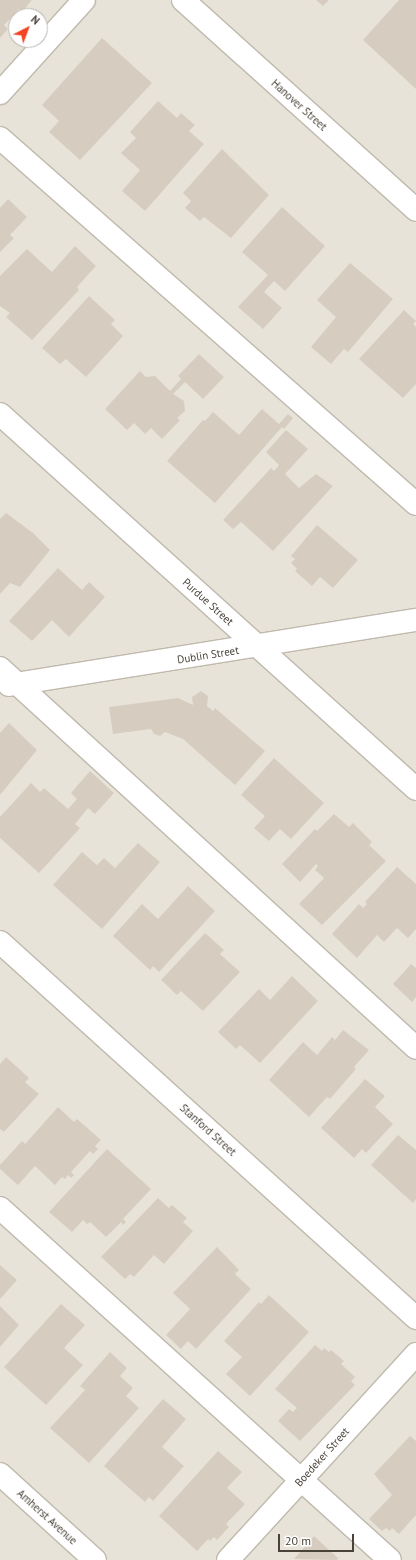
<!DOCTYPE html>
<html>
<head>
<meta charset="utf-8">
<style>
  body { margin:0 }
  #map { position:relative; width:416px; height:1560px; overflow:hidden; background:#f5f2ea; font-family:"PT Sans",sans-serif }
  div>[style] { position:absolute }
  [style*='--x'] { left:calc(var(--x)*1px); top:calc(var(--y)*1px); width:calc(var(--w)*1px); rotate:calc(var(--a)*1deg) }
  .residential>* { inset:0; background:#e8e3d9 }
  .building>* { inset:0; background:#d6cdc0 }
  .roads { filter:drop-shadow(1px 0 #c0b9ad) drop-shadow(-1px 0 #c0b9ad) drop-shadow(0 1px #c0b9ad) drop-shadow(0 -1px #c0b9ad) }
  .minor>* { height:22px; margin:-11px; padding:0 11px; transform-origin:11px; border-radius:11px; background:#fff }
  span { translate:-50% -50%; white-space:nowrap; text-align:center; line-height:1.15; -webkit-text-stroke:3px #fff; paint-order:stroke }
  .street-label { font-size:11px; color:#494238 }
  .north { position:absolute; left:8px; top:8px; width:40px; height:40px; box-sizing:border-box; background:#fff; border:1px solid #b6b3af; border-radius:50%; rotate:42deg; font-size:11px; font-weight:700; line-height:16px; text-align:center; color:#494238 }
  .north::after { content:''; display:block; margin:auto; width:14px; height:18px; background:#f34323; clip-path:polygon(50% 0,100% 100%,50% 72%,0 100%) }
  .scale { position:absolute; left:278px; top:1534px; width:76px; height:18px; box-sizing:border-box; border:2px solid #494238; border-top:0; padding-left:5px; font-size:12px; line-height:14px; white-space:nowrap; color:#494238; -webkit-text-stroke:3px #fff; paint-order:stroke }
</style>
</head>
<body>
<div id="map">
  <div class="residential">
    <div style="clip-path:polygon(evenodd,0 0,416px 0,416px 1560px,0 1560px,0 0,16px 16px,40px 16px,40px 40px,16px 40px,16px 16px)"></div>
  </div>
  <div class="building">
    <div style="clip-path:polygon(0 0,32px 0,22px 12px,19px 9px,4px 25px,8px 29px,0 38px)"></div>
    <div style="clip-path:polygon(316px 0,329px 0,323px 6px)"></div>
    <div style="clip-path:polygon(399px 0,416px 0,416px 89px,363px 40px)"></div>
    <div style="clip-path:polygon(102px 38px,152px 83px,80px 160px,49px 132px,59px 121px,42px 105px)"></div>
    <div style="clip-path:polygon(158px 101px,177px 118px,181px 113px,195px 125px,189px 131px,204px 144px,145px 211px,122px 191px,140px 170px,121px 153px,136px 138px,130px 132px)"></div>
    <div style="clip-path:polygon(222px 149px,269px 195px,231px 238px,204px 217px,200px 221px,185px 208px,191px 201px,183px 193px)"></div>
    <div style="clip-path:polygon(8px 199px,27px 217px,10px 235px,14px 238px,0 252px,0 208px)"></div>
    <div style="clip-path:polygon(282px 207px,325px 246px,285px 291px,274px 281px,264px 292px,282px 308px,263px 329px,238px 307px,268px 275px,242px 252px)"></div>
    <div style="clip-path:polygon(75px 246px,96px 266px,77px 287px,79px 290px,32px 340px,6px 317px,10px 313px,0 306px,0 276px,27px 249px,52px 272px)"></div>
    <div style="clip-path:polygon(350px 263px,393px 299px,348px 352px,344px 349px,331px 364px,311px 347px,336px 317px,317px 300px)"></div>
    <div style="clip-path:polygon(89px 296px,115px 320px,111px 324px,123px 336px,86px 377px,66px 359px,60px 364px,42px 348px)"></div>
    <div style="clip-path:polygon(404px 310px,416px 321px,413px 324px,416px 327px,416px 384px,403px 398px,359px 359px)"></div>
    <div style="clip-path:polygon(199px 354px,224px 377px,203px 399px,185px 382px,173px 394px,184px 401px,185px 411px,177px 418px,180px 420px,162px 439px,151px 428px,145px 434px,134px 423px,127px 430px,105px 409px,140px 371px,146px 377px,155px 376px,170px 391px,181px 379px,178px 376px)"></div>
    <div style="clip-path:polygon(262px 409px,279px 424px,288px 414px,293px 418px,284px 429px,282px 427px,215px 503px,167px 461px,203px 420px,205px 421px,213px 412px,239px 435px)"></div>
    <div style="clip-path:polygon(286px 430px,308px 449px,285px 474px,299px 488px,316px 474px,333px 486px,273px 551px,241px 522px,233px 529px,223px 520px,271px 468px,274px 471px,279px 465px,266px 452px)"></div>
    <div style="clip-path:polygon(6px 513px,33px 533px,50px 550px,20px 587px,10px 583px,0 594px,0 519px)"></div>
    <div style="clip-path:polygon(317px 525px,358px 560px,333px 588px,320px 577px,312px 586px,295px 571px,297px 569px,291px 563px,295px 559px,291px 556px)"></div>
    <div style="clip-path:polygon(58px 568px,82px 590px,89px 582px,105px 597px,69px 637px,52px 620px,32px 641px,9px 621px)"></div>
    <div style="clip-path:polygon(201px 691px,208px 696px,207px 706px,213px 711px,215px 708px,265px 751px,235px 785px,183px 739px,165px 732px,160px 736px,154px 734px,151px 729px,113px 734px,109px 707px,178px 698px,193px 705px,192px 697px)"></div>
    <div style="clip-path:polygon(9px 723px,37px 750px,0 795px,0 733px)"></div>
    <div style="clip-path:polygon(274px 758px,324px 803px,291px 839px,280px 829px,269px 841px,254px 828px,265px 816px,241px 795px)"></div>
    <div style="clip-path:polygon(90px 771px,114px 793px,95px 814px,88px 808px,75px 824px,80px 828px,39px 873px,0 838px,0 817px,31px 783px,40px 792px,44px 788px,68px 809px,77px 799px,71px 793px)"></div>
    <div style="clip-path:polygon(334px 814px,349px 827px,353px 823px,372px 842px,369px 845px,386px 861px,322px 925px,299px 904px,324px 878px,315px 870px,318px 866px,316px 864px,300px 882px,282px 864px,315px 829px,317px 831px)"></div>
    <div style="clip-path:polygon(138px 843px,160px 862px,102px 929px,53px 885px,82px 852px,97px 865px,104px 858px,115px 868px)"></div>
    <div style="clip-path:polygon(397px 867px,416px 884px,416px 929px,408px 938px,397px 928px,384px 942px,377px 935px,357px 958px,332px 934px,359px 904px,363px 908px,367px 904px,365px 902px)"></div>
    <div style="clip-path:polygon(188px 886px,215px 911px,159px 972px,153px 966px,150px 970px,113px 936px,142px 904px,158px 919px)"></div>
    <div style="clip-path:polygon(205px 933px,224px 950px,220px 954px,240px 972px,203px 1011px,181px 991px,177px 995px,161px 980px)"></div>
    <div style="clip-path:polygon(411px 964px,416px 968px,416px 997px,412px 1002px,393px 984px)"></div>
    <div style="clip-path:polygon(292px 976px,318px 1001px,260px 1063px,240px 1045px,236px 1049px,218px 1032px,259px 989px,270px 1000px)"></div>
    <div style="clip-path:polygon(343px 1030px,369px 1050px,354px 1067px,356px 1069px,330px 1099px,327px 1097px,309px 1117px,269px 1080px,303px 1042px,317px 1055px,332px 1037px,335px 1040px)"></div>
    <div style="clip-path:polygon(6px 1057px,29px 1078px,25px 1082px,39px 1094px,4px 1132px,0 1129px,0 1064px)"></div>
    <div style="clip-path:polygon(365px 1079px,385px 1096px,375px 1107px,393px 1124px,366px 1153px,362px 1149px,354px 1158px,321px 1128px)"></div>
    <div style="clip-path:polygon(58px 1107px,74px 1122px,77px 1119px,101px 1140px,95px 1146px,98px 1149px,93px 1154px,90px 1151px,71px 1172px,74px 1175px,71px 1178px,68px 1175px,65px 1179px,62px 1177px,55px 1185px,35px 1166px,18px 1185px,0 1169px,0 1165px,22px 1141px,25px 1144px)"></div>
    <div style="clip-path:polygon(398px 1135px,416px 1150px,416px 1199px,413px 1203px,371px 1165px)"></div>
    <div style="clip-path:polygon(107px 1149px,151px 1189px,123px 1219px,126px 1222px,123px 1225px,121px 1222px,106px 1237px,90px 1222px,87px 1224px,83px 1220px,72px 1232px,49px 1212px)"></div>
    <div style="clip-path:polygon(158px 1198px,169px 1208px,172px 1205px,187px 1218px,183px 1222px,193px 1231px,164px 1264px,154px 1255px,134px 1277px,130px 1274px,125px 1279px,101px 1257px)"></div>
    <div style="clip-path:polygon(217px 1247px,239px 1270px,235px 1274px,251px 1289px,196px 1349px,188px 1341px,181px 1349px,166px 1335px,190px 1309px,173px 1293px)"></div>
    <div style="clip-path:polygon(0 1265px,17px 1280px,0 1299px)"></div>
    <div style="clip-path:polygon(269px 1295px,309px 1332px,250px 1396px,226px 1374px,242px 1357px,224px 1341px,259px 1302px,261px 1304px)"></div>
    <div style="clip-path:polygon(61px 1304px,85px 1325px,64px 1348px,83px 1365px,46px 1405px,4px 1367px)"></div>
    <div style="clip-path:polygon(0 1306px,19px 1325px,0 1347px)"></div>
    <div style="clip-path:polygon(315px 1345px,322px 1351px,324px 1348px,329px 1352px,331px 1350px,344px 1361px,341px 1364px,355px 1377px,351px 1381px,355px 1385px,300px 1441px,278px 1421px,289px 1409px,293px 1412px,297px 1408px,275px 1389px)"></div>
    <div style="clip-path:polygon(110px 1352px,127px 1368px,120px 1376px,133px 1388px,126px 1396px,139px 1408px,89px 1463px,50px 1428px,85px 1390px,80px 1386px)"></div>
    <div style="clip-path:polygon(163px 1399px,186px 1419px,162px 1447px,184px 1466px,153px 1501px,149px 1497px,145px 1502px,104px 1466px)"></div>
    <div style="clip-path:polygon(410px 1436px,416px 1441px,416px 1515px,399px 1534px,392px 1528px,390px 1531px,386px 1528px,382px 1531px,369px 1519px,392px 1495px,374px 1474px)"></div>
    <div style="clip-path:polygon(218px 1451px,242px 1472px,227px 1488px,245px 1504px,226px 1524px,229px 1527px,217px 1540px,214px 1537px,210px 1541px,208px 1539px,197px 1551px,159px 1516px)"></div>
    <div style="clip-path:polygon(314px 1536px,338px 1558px,337px 1560px,294px 1559px)"></div>
  </div>
  <div class="roads">
    <div class="minor">
      <div style="--x:183;--y:0;--w:314;--a:42"></div>
      <div style="--x:0;--y:93;--w:125;--a:-47.9"></div>
      <div style="--x:0;--y:138;--w:554;--a:41.34"></div>
      <div style="--x:0;--y:414;--w:560;--a:42.03"></div>
      <div style="--x:0;--y:668;--w:563;--a:42.41"></div>
      <div style="--x:9;--y:685;--w:412;--a:-9.1"></div>
      <div style="--x:0;--y:942;--w:561;--a:42.11"></div>
      <div style="--x:0;--y:1208;--w:525;--a:42.07"></div>
      <div style="--x:0;--y:1474;--w:128;--a:42.2"></div>
      <div style="--x:228;--y:1560;--w:279;--a:-47.6"></div>
    </div>
  </div>
  <div class="street-label">
    <span style="left:299px;top:105px;rotate:42deg">Hanover Street</span>
    <span style="left:208px;top:602px;rotate:42deg">Purdue Street</span>
    <span style="left:208px;top:655px;rotate:-9deg">Dublin Street</span>
    <span style="left:208px;top:1130px;rotate:42deg">Stanford Street</span>
    <span style="left:322px;top:1457px;rotate:-48deg">Boedeker Street</span>
    <span style="left:47px;top:1517px;rotate:42deg">Amherst Avenue</span>
  </div>
  <div class="north">N</div>
  <div class="scale">20 m</div>
</div>
</body>
</html>
